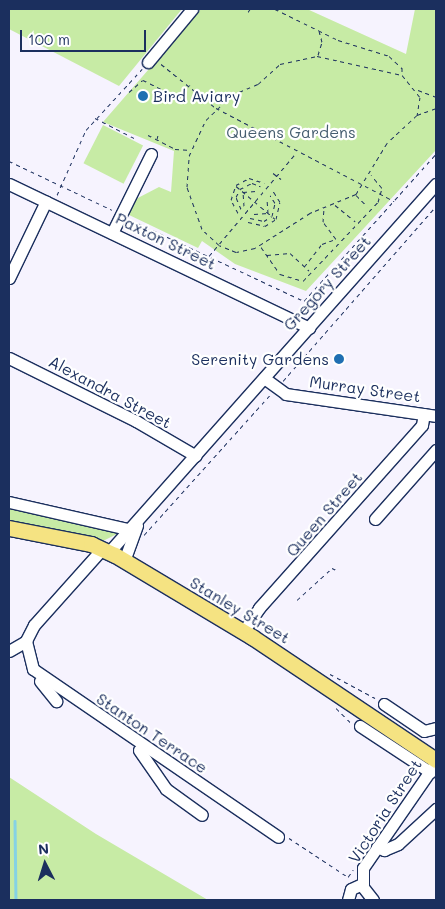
<!DOCTYPE html>
<html>
<head>
<meta charset="utf-8">
<style>
  body { margin:0 }
  #map { position:relative; width:445px; height:909px; overflow:hidden; background:#f6f3fe; font-family:Mali,sans-serif }
  div>[style] { position:absolute }
  [style*='--x'] { left:calc(var(--x)*1px); top:calc(var(--y)*1px); width:calc(var(--w)*1px); rotate:calc(var(--a)*1deg) }
  .green>* { inset:0; background:#c7eba5; transform-origin:0 0 }
  .stream>* { height:2.5px; margin:-1.25px; padding:0 1.25px; transform-origin:1.25px; border-radius:1.25px; background:#85d2e5 }
  .path>* { height:1px; margin-top:-0.5px; transform-origin:0; background:repeating-linear-gradient(90deg,#1b2f5e 0 4px,transparent 0 8px) }
  .roads { filter:drop-shadow(1px 0 #1b2f5e) drop-shadow(-1px 0 #1b2f5e) drop-shadow(0 1px #1b2f5e) drop-shadow(0 -1px #1b2f5e) }
  .minor>* { height:11px; margin:-5.5px; padding:0 5.5px; transform-origin:5.5px; border-radius:5.5px; background:#fff }
  .major>* { height:15px; margin:-7.5px; padding:0 7.5px; transform-origin:7.5px; border-radius:7.5px; background:#f5e382 }
  .dots>* { width:14px; height:14px; translate:-50% -50%; box-sizing:border-box; border:2px solid #fff; border-radius:50% }
  span { translate:-50% -50%; white-space:nowrap; text-align:center; line-height:1.15; -webkit-text-stroke:4.5px #fff; paint-order:stroke }
  .poi-label { font-size:16px; color:#1b2f5e }
  .left { translate:0 -50%; text-align:left }
  .right { translate:-100% -50%; text-align:right }
  .park-label { font-size:16px; color:#465e70 }
  .street-label { font-size:16px; color:#1b2f5e }
  .frame { position:absolute; inset:0; border:10px solid #1b2f5e; pointer-events:none }
  .north { position:absolute; left:20px; top:839px; width:50px; height:50px; -webkit-text-stroke:4px #fff; paint-order:stroke; rotate:355deg; font-size:14px; font-weight:700; line-height:20px; text-align:center; color:#1b2f5e }
  .north::after { content:''; display:block; margin:auto; width:18px; height:22px; background:#1b2f5e; clip-path:polygon(50% 0,100% 100%,50% 72%,0 100%) }
  .scale { position:absolute; left:20px; top:30px; width:126px; height:22px; box-sizing:border-box; border:2px solid #1b2f5e; border-top:0; padding-left:6px; font-size:15px; line-height:18px; white-space:nowrap; color:#1b2f5e; -webkit-text-stroke:4px #fff; paint-order:stroke }
</style>
</head>
<body>
<div id="map">
  <div class="green">
    <div style="clip-path:polygon(9px 9px,182px 9px,119px 86px,9px 29px)"></div>
    <div style="clip-path:polygon(201px 9px,307px 9px,406px 54px,415px 9px,436px 9px,436px 150px,306px 291px,235px 264px,202px 241px,198px 248px,127px 214px,134px 200px,159px 187px,171px 192px,174px 151px,103px 122px)"></div>
    <div style="left:103px;top:125px;width:45px;height:43px;rotate:27deg"></div>
    <div style="clip-path:polygon(9px 505px,117px 531px,117px 534px,101px 542px,9px 520px)"></div>
    <div style="clip-path:polygon(9px 777px,96px 834px,208px 900px,9px 900px)"></div>
  </div>
  <div class="stream">
    <div style="--x:15;--y:821;--w:79;--a:89.3"></div>
  </div>
  <div class="path">
    <div style="--x:275;--y:9;--w:70;--a:26.2"></div>
    <div style="--x:338;--y:40;--w:53;--a:17.4"></div>
    <div style="--x:389;--y:56;--w:18;--a:43"></div>
    <div style="--x:402;--y:68;--w:6;--a:90"></div>
    <div style="--x:248;--y:12;--w:4;--a:-56"></div>
    <div style="--x:318;--y:55;--w:14;--a:-73"></div>
    <div style="--x:322;--y:42;--w:11;--a:-105"></div>
    <div style="--x:317;--y:56;--w:87;--a:12.6"></div>
    <div style="--x:402;--y:75;--w:28;--a:51"></div>
    <div style="--x:420;--y:97;--w:18;--a:99"></div>
    <div style="--x:417;--y:115;--w:41;--a:137"></div>
    <div style="--x:387;--y:143;--w:60;--a:121.3"></div>
    <div style="--x:356;--y:194;--w:50;--a:157.6"></div>
    <div style="--x:310;--y:213;--w:65;--a:147.5"></div>
    <div style="--x:255;--y:248;--w:19;--a:168"></div>
    <div style="--x:236;--y:252;--w:18;--a:-158"></div>
    <div style="--x:219;--y:245;--w:23;--a:-137"></div>
    <div style="--x:202;--y:229;--w:45;--a:-109.7"></div>
    <div style="--x:187;--y:187;--w:31;--a:-86"></div>
    <div style="--x:189;--y:156;--w:40;--a:-65"></div>
    <div style="--x:206;--y:120;--w:36;--a:-44"></div>
    <div style="--x:232;--y:95;--w:28;--a:-23"></div>
    <div style="--x:258;--y:84;--w:30;--a:-42"></div>
    <div style="--x:280;--y:64;--w:38;--a:-12"></div>
    <div style="--x:161;--y:64;--w:70;--a:38.7"></div>
    <div style="--x:216;--y:108;--w:201;--a:27.6"></div>
    <div style="--x:418;--y:90;--w:19;--a:21"></div>
    <div style="--x:129;--y:92;--w:18;--a:-41"></div>
    <div style="--x:143;--y:80;--w:40;--a:26.6"></div>
    <div style="--x:179;--y:98;--w:17;--a:-50"></div>
    <div style="--x:417;--y:115;--w:20;--a:-20"></div>
    <div style="--x:95;--y:118;--w:48;--a:27.1"></div>
    <div style="--x:148;--y:135;--w:30;--a:27"></div>
    <div style="--x:175;--y:149;--w:16;--a:4"></div>
    <div style="--x:157;--y:139;--w:4;--a:-76"></div>
    <div style="--x:9;--y:161;--w:114;--a:25.4"></div>
    <div style="--x:273;--y:173;--w:10;--a:37"></div>
    <div style="--x:236;--y:186;--w:51;--a:40.2"></div>
    <div style="--x:57;--y:195;--w:71;--a:-66"></div>
    <div style="--x:86;--y:130;--w:83;--a:-47.4"></div>
    <div style="--x:356;--y:195;--w:16;--a:45"></div>
    <div style="--x:335;--y:205;--w:26;--a:39"></div>
    <div style="--x:244;--y:206;--w:14;--a:-94"></div>
    <div style="--x:243;--y:192;--w:14;--a:-4"></div>
    <div style="--x:241;--y:209;--w:13;--a:-113"></div>
    <div style="--x:236;--y:197;--w:9;--a:-63"></div>
    <div style="--x:240;--y:189;--w:13;--a:-27"></div>
    <div style="--x:252;--y:183;--w:9;--a:21"></div>
    <div style="--x:238;--y:213;--w:15;--a:-118"></div>
    <div style="--x:231;--y:200;--w:16;--a:-72"></div>
    <div style="--x:236;--y:185;--w:15;--a:-28"></div>
    <div style="--x:249;--y:178;--w:16;--a:18"></div>
    <div style="--x:254;--y:214;--w:14;--a:-4"></div>
    <div style="--x:268;--y:213;--w:14;--a:-94"></div>
    <div style="--x:250;--y:218;--w:14;--a:12"></div>
    <div style="--x:264;--y:221;--w:9;--a:-32"></div>
    <div style="--x:272;--y:216;--w:13;--a:-77"></div>
    <div style="--x:275;--y:203;--w:9;--a:-122"></div>
    <div style="--x:131;--y:220;--w:191;--a:25.1"></div>
    <div style="--x:304;--y:301;--w:198;--a:-48.1"></div>
    <div style="--x:248;--y:222;--w:17;--a:13"></div>
    <div style="--x:265;--y:226;--w:13;--a:-32"></div>
    <div style="--x:276;--y:219;--w:17;--a:-77"></div>
    <div style="--x:280;--y:202;--w:13;--a:-122"></div>
    <div style="--x:261;--y:247;--w:33;--a:55"></div>
    <div style="--x:280;--y:274;--w:24;--a:17"></div>
    <div style="--x:303;--y:281;--w:109;--a:-46.5"></div>
    <div style="--x:378;--y:202;--w:15;--a:-74"></div>
    <div style="--x:382;--y:188;--w:17;--a:-130"></div>
    <div style="--x:267;--y:255;--w:23;--a:-5"></div>
    <div style="--x:290;--y:253;--w:26;--a:43"></div>
    <div style="--x:209;--y:256;--w:136;--a:-49.8"></div>
    <div style="--x:304;--y:267;--w:29;--a:-52"></div>
    <div style="--x:322;--y:244;--w:15;--a:-20"></div>
    <div style="--x:336;--y:239;--w:21;--a:-127"></div>
    <div style="--x:323;--y:222;--w:13;--a:-86"></div>
    <div style="--x:283;--y:381;--w:232;--a:-48.8"></div>
    <div style="--x:144;--y:535;--w:188;--a:-48"></div>
    <div style="--x:297;--y:600;--w:47;--a:-42.4"></div>
    <div style="--x:332;--y:568;--w:4;--a:27"></div>
    <div style="--x:330;--y:674;--w:51;--a:28.1"></div>
    <div style="--x:336;--y:708;--w:20;--a:45"></div>
    <div style="--x:289;--y:838;--w:71;--a:33.5"></div>
    <div style="--x:348;--y:877;--w:9;--a:-54"></div>
  </div>
  <div class="roads">
    <div class="minor">
      <div style="--x:148;--y:62;--w:69;--a:-50.3"></div>
      <div style="--x:9;--y:184;--w:333;--a:25.6"></div>
      <div style="--x:112;--y:233;--w:88;--a:-63.7"></div>
      <div style="--x:9;--y:278;--w:85;--a:-64.3"></div>
      <div style="--x:9;--y:358;--w:142;--a:26.4"></div>
      <div style="--x:136;--y:421;--w:69;--a:30.3"></div>
      <div style="--x:264;--y:378;--w:27;--a:36"></div>
      <div style="--x:286;--y:394;--w:152;--a:8.3"></div>
      <div style="--x:9;--y:502;--w:122;--a:12.8"></div>
      <div style="--x:375;--y:519;--w:92;--a:-48.5"></div>
      <div style="--x:102;--y:549;--w:102;--a:131.8"></div>
      <div style="--x:34;--y:625;--w:18;--a:117"></div>
      <div style="--x:26;--y:641;--w:29;--a:76"></div>
      <div style="--x:33;--y:669;--w:297;--a:34.4"></div>
      <div style="--x:109;--y:552;--w:492;--a:-48.4"></div>
      <div style="--x:124;--y:561;--w:38;--a:-70"></div>
      <div style="--x:243;--y:632;--w:29;--a:-56"></div>
      <div style="--x:259;--y:608;--w:245;--a:-48.3"></div>
      <div style="--x:422;--y:425;--w:11;--a:-80"></div>
      <div style="--x:9;--y:651;--w:20;--a:-30"></div>
      <div style="--x:40;--y:681;--w:26;--a:51"></div>
      <div style="--x:384;--y:704;--w:48;--a:34"></div>
      <div style="--x:424;--y:731;--w:12;--a:-14"></div>
      <div style="--x:360;--y:726;--w:84;--a:33.3"></div>
      <div style="--x:139;--y:750;--w:47;--a:55.3"></div>
      <div style="--x:166;--y:789;--w:44;--a:35.8"></div>
      <div style="--x:377;--y:847;--w:8;--a:23"></div>
      <div style="--x:384;--y:850;--w:15;--a:-23"></div>
      <div style="--x:398;--y:844;--w:52;--a:-42.6"></div>
      <div style="--x:348;--y:900;--w:11;--a:-75"></div>
      <div style="--x:351;--y:889;--w:12;--a:-24"></div>
      <div style="--x:373;--y:900;--w:16;--a:-128"></div>
      <div style="--x:363;--y:887;--w:19;--a:-90"></div>
      <div style="--x:363;--y:868;--w:129;--a:-55.4"></div>
    </div>
    <div class="major">
      <div style="--x:9;--y:528;--w:84;--a:11"></div>
      <div style="--x:91;--y:544;--w:26;--a:25"></div>
      <div style="--x:115;--y:555;--w:160;--a:30.9"></div>
      <div style="--x:252;--y:637;--w:221;--a:33.8"></div>
    </div>
  </div>
  <div class="dots">
    <div style="left:143px;top:96px;background:#1f6fb2"></div>
    <div style="left:339px;top:359px;background:#1f6fb2"></div>
  </div>
  <div class="poi-label">
    <span class="left" style="left:153px;top:96px">Bird Aviary</span>
    <span class="right" style="left:329px;top:359px">Serenity Gardens</span>
  </div>
  <div class="park-label">
    <span style="left:291px;top:132px">Queens Gardens</span>
  </div>
  <div class="street-label">
    <span style="left:166px;top:241px;rotate:26deg">Paxton Street</span>
    <span style="left:327px;top:283px;rotate:-48deg">Gregory Street</span>
    <span style="left:365px;top:389px;rotate:8deg">Murray Street</span>
    <span style="left:110px;top:392px;rotate:28deg">Alexandra Street</span>
    <span style="left:324px;top:514px;rotate:-49deg">Queen Street</span>
    <span style="left:240px;top:610px;rotate:31deg">Stanley Street</span>
    <span style="left:152px;top:733px;rotate:34deg">Stanton Terrace</span>
    <span style="left:385px;top:811px;rotate:-57deg">Victoria Street</span>
  </div>
  <div class="frame"></div>
  <div class="north">N</div>
  <div class="scale">100 m</div>
</div>
</body>
</html>
